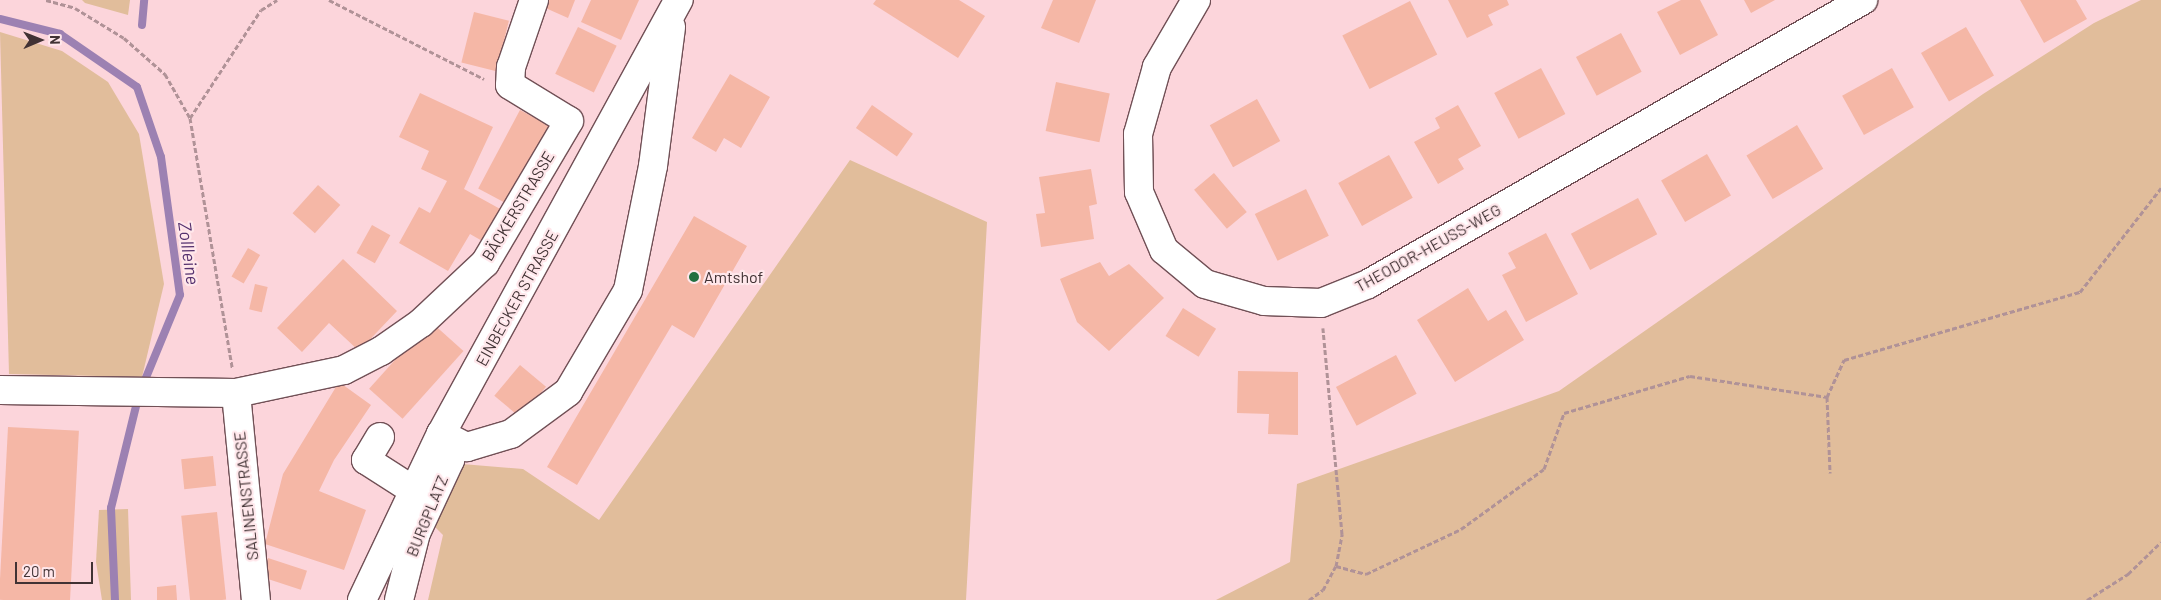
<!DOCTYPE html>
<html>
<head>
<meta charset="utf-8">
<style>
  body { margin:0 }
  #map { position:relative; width:2161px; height:600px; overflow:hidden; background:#fcd5db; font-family:Barlow,sans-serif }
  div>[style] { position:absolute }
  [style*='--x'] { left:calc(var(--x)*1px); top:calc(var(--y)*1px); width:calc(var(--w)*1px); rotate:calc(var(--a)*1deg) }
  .green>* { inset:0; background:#e1bd9b }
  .stream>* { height:8px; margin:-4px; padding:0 4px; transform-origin:4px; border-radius:4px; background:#9c81b2 }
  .building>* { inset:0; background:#f5b7a6; transform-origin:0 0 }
  .path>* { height:3px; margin-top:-1.5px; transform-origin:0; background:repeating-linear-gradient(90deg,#b09297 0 5px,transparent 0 7.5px) }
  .roads { filter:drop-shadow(1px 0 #715056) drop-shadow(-1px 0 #715056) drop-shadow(0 1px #715056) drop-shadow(0 -1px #715056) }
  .minor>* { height:28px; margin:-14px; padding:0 14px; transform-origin:14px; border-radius:14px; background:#fff }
  .dots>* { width:14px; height:14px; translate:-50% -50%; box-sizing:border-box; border:2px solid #ffe7eb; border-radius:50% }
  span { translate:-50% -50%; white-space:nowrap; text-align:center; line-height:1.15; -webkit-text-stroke:4.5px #ffe7eb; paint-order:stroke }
  .street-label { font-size:16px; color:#413234 }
  .poi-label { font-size:16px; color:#413234 }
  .left { translate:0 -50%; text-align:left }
  .water-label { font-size:18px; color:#55316e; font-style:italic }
  .north { position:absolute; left:15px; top:15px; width:50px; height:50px; -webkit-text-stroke:4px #ffe7eb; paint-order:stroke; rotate:89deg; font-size:14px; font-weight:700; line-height:20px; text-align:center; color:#413234 }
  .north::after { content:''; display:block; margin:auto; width:18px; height:22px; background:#413234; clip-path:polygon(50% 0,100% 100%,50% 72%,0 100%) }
  .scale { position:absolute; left:15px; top:562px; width:78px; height:22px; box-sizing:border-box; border:2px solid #413234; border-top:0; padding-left:6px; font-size:15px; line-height:18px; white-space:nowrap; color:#413234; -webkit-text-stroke:4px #ffe7eb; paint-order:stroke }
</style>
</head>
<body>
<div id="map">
  <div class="green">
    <div style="clip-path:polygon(82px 0,130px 0,128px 15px,85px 3px)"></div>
    <div style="clip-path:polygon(2141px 0,2161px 0,2161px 600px,1216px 600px,1290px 562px,1297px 484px,1559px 391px,1983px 94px,2094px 23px)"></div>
    <div style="clip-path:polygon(0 32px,62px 51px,108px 82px,139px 134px,164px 284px,142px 377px,9px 374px)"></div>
    <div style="clip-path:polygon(850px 160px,987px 222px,966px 600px,428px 600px,443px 535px,432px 524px,462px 464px,523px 469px,599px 520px)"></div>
    <div style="clip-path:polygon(128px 509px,131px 600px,102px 600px,96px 562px,99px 510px)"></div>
  </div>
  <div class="stream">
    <div style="--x:0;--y:19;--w:62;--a:14"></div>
    <div style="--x:60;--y:34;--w:93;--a:34.5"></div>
    <div style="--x:137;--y:87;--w:74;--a:71.1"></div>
    <div style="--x:161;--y:157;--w:139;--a:82.2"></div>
    <div style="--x:180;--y:295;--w:100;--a:112.4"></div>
    <div style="--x:142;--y:25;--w:25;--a:-85"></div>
    <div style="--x:115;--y:600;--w:92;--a:-92.5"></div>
    <div style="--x:111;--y:508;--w:113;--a:-76.2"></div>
  </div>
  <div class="building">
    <div style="clip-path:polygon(543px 0,575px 0,568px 18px,541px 6px)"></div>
    <div style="clip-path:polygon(591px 0,639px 0,621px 40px,581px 22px)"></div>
    <div style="clip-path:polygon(876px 0,959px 0,985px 16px,958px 58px,873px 4px)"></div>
    <div style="clip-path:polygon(1053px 0,1096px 0,1079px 43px,1041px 28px)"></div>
    <div style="clip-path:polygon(1448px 0,1507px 0,1509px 5px,1488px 15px,1493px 25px,1467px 38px)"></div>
    <div style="clip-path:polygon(1681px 0,1700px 0,1718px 35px,1680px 55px,1657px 12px)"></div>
    <div style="clip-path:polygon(1744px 0,1775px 0,1751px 13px)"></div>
    <div style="clip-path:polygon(2020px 0,2076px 0,2087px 19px,2044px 43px)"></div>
    <div style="left:1410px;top:1px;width:60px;height:76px;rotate:63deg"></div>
    <div style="left:474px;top:12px;width:36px;height:52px;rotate:14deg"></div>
    <div style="left:578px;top:27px;width:43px;height:52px;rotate:26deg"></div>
    <div style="left:1966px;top:27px;width:56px;height:52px;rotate:60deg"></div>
    <div style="left:1621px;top:33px;width:44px;height:51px;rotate:62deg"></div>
    <div style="left:1541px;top:68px;width:52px;height:53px;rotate:62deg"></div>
    <div style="left:1892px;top:68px;width:45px;height:57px;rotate:61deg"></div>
    <div style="clip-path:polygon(730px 74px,770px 97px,741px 148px,724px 138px,716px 152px,692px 138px)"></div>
    <div style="left:1056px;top:82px;width:55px;height:50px;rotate:12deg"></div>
    <div style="clip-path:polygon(420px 93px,493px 127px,464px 189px,502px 210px,484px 242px,470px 234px,448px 271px,399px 243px,419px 207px,430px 213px,447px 181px,421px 169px,429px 151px,399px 137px)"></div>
    <div style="left:1257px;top:99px;width:48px;height:54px;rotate:61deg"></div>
    <div style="left:872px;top:105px;width:50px;height:28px;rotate:35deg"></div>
    <div style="clip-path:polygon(1458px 105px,1481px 146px,1458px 159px,1464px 169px,1438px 184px,1414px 142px,1440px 128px,1435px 118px)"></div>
    <div style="left:520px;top:110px;width:34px;height:89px;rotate:28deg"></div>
    <div style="left:1797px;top:125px;width:51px;height:59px;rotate:59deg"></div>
    <div style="left:1707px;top:154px;width:48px;height:53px;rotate:60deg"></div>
    <div style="left:1389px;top:155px;width:49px;height:58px;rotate:61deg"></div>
    <div style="clip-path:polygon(1091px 169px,1097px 204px,1089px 206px,1094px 239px,1041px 247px,1036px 214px,1045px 213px,1039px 177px)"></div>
    <div style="left:1214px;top:173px;width:51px;height:26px;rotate:50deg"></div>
    <div style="left:318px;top:185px;width:30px;height:38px;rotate:42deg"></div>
    <div style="left:1306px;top:189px;width:52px;height:57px;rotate:64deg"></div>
    <div style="left:1638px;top:198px;width:41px;height:76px;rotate:62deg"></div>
    <div style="clip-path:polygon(694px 216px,747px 246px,694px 338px,672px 325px,577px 485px,547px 467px)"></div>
    <div style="left:372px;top:225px;width:21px;height:32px;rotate:29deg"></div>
    <div style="clip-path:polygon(1546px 233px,1578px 294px,1526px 322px,1502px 275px,1516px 268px,1508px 253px)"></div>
    <div style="left:248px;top:248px;width:14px;height:33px;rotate:30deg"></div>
    <div style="clip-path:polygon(343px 259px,397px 311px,359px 351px,329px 323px,302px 352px,277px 328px)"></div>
    <div style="clip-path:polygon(1100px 262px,1109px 276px,1129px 264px,1164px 298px,1109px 351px,1077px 322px,1060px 279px)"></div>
    <div style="left:255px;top:284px;width:13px;height:26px;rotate:13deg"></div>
    <div style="clip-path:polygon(1468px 288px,1488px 321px,1506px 310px,1524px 340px,1455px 382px,1417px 320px)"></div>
    <div style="left:1183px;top:308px;width:39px;height:33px;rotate:32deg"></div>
    <div style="left:430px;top:321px;width:45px;height:91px;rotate:42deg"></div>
    <div style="left:1396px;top:355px;width:44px;height:68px;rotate:62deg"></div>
    <div style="left:520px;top:365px;width:34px;height:40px;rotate:40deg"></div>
    <div style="clip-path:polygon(1238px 371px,1298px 372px,1298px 435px,1268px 434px,1269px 414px,1237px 413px)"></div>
    <div style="clip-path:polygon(339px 382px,371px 405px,334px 460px,319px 491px,366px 510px,344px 570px,265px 544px,283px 474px)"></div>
    <div style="left:8px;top:427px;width:71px;height:173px;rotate:3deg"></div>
    <div style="left:213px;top:456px;width:30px;height:32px;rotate:84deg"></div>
    <div style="left:217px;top:512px;width:88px;height:36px;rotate:84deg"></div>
    <div style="left:268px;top:558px;width:41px;height:20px;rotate:18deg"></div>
    <div style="clip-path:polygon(176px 585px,177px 600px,157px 600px,157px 587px)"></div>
  </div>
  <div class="path">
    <div style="--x:46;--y:0;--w:30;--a:15"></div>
    <div style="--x:75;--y:8;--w:57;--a:31.5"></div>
    <div style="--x:124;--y:38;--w:55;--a:41.3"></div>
    <div style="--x:165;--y:74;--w:51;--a:60.4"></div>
    <div style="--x:190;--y:118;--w:253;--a:80.4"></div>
    <div style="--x:329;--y:0;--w:174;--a:27"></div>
    <div style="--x:190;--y:118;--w:129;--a:-56.7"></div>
    <div style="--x:261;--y:10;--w:19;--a:-32"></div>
    <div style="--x:1827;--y:397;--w:76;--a:87.7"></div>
    <div style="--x:1336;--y:566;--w:31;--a:15"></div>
    <div style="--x:1366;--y:574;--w:105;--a:-25.3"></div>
    <div style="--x:1461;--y:529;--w:102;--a:-35.9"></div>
    <div style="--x:1544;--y:469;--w:59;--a:-70.3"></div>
    <div style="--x:1564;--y:413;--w:131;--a:-16.4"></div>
    <div style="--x:1690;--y:376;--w:139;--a:8.7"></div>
    <div style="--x:1827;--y:397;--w:41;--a:-65.3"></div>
    <div style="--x:1844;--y:360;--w:246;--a:-16.1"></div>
    <div style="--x:2080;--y:292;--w:132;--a:-52.1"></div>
    <div style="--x:1309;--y:600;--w:17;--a:-36"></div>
    <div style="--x:1323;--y:590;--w:27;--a:-62"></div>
    <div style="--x:1336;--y:566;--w:33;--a:-79"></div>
    <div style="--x:1342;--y:534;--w:207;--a:-95.3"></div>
    <div style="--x:2087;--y:600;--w:49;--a:-32.4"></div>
    <div style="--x:2128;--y:574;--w:46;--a:-44.1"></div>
  </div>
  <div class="roads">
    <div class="minor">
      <div style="--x:534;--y:0;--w:71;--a:108.9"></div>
      <div style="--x:511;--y:67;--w:18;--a:93"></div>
      <div style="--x:510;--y:85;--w:69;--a:31.4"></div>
      <div style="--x:1196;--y:0;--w:78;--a:120.2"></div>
      <div style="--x:1157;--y:67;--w:70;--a:105.8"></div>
      <div style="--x:1138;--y:134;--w:58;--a:89"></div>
      <div style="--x:1139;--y:192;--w:63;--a:66.7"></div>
      <div style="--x:1164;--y:250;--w:53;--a:39.7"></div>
      <div style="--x:1205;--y:284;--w:61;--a:16.1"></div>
      <div style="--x:1264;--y:301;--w:57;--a:2"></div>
      <div style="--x:1321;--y:303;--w:51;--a:-22"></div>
      <div style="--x:1368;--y:284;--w:571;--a:-29.84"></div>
      <div style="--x:0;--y:390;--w:236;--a:0.7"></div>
      <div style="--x:236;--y:393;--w:110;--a:-12"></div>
      <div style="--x:344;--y:370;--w:42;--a:-27.2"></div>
      <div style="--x:381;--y:351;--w:49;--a:-35"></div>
      <div style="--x:421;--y:323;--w:88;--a:-43.2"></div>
      <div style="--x:485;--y:263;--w:165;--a:-59.4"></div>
      <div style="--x:236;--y:393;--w:208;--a:84.5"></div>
      <div style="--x:441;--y:434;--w:29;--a:27"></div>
      <div style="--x:467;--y:447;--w:46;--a:-16.5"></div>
      <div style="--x:511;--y:434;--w:71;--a:-36.4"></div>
      <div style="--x:568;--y:392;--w:118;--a:-59.5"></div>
      <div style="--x:628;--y:290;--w:126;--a:-78.6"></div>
      <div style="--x:653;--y:166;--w:140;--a:-82.6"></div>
      <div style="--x:380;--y:437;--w:27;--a:121"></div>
      <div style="--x:366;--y:460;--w:56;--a:32.6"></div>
      <div style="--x:362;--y:600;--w:184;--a:-64.6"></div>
      <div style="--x:441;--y:434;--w:495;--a:-61.3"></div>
      <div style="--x:399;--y:600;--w:69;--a:-75.8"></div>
      <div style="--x:416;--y:533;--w:81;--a:-65"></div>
      <div style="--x:450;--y:460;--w:28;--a:-109"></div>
    </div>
  </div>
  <div class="dots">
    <div style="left:694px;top:277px;background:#227040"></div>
  </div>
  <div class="street-label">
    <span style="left:518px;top:206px;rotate:-59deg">BÄCKERSTRASSE</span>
    <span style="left:1428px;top:248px;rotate:-29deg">THEODOR-HEUSS-WEG</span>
    <span style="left:517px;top:298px;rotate:-61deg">EINBECKER STRASSE</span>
    <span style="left:246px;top:496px;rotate:-96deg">SALINENSTRASSE</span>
    <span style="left:427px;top:516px;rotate:-68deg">BURGPLATZ</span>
  </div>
  <div class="poi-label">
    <span class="left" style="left:704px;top:277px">Amtshof</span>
  </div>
  <div class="water-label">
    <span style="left:189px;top:253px;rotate:82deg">Zollleine</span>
  </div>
  <div class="north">N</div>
  <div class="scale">20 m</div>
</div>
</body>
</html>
